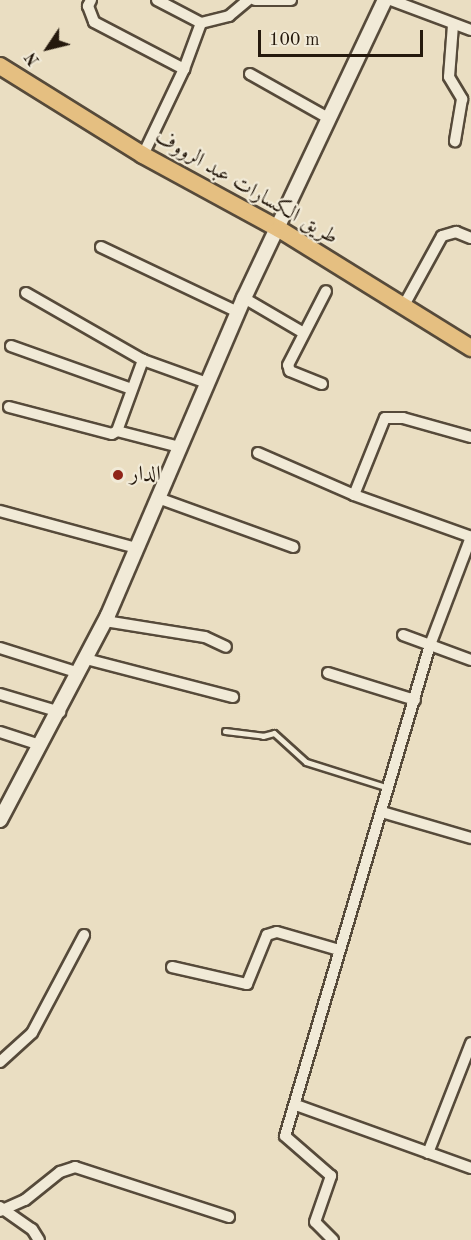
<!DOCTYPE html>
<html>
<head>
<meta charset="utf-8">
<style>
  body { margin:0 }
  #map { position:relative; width:471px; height:1240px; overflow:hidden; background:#eadec2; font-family:"Old Standard TT",Amiri,serif }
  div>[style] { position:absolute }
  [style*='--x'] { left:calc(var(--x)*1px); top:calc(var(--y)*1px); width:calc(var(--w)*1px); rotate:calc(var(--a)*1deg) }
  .roads { filter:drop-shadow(2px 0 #564a3a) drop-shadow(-2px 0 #564a3a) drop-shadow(0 2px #564a3a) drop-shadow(0 -2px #564a3a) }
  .service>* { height:5px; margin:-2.5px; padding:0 2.5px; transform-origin:2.5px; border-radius:2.5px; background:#f1ead7 }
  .minor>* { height:10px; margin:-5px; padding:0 5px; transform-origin:5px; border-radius:5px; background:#f1ead7 }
  .tertiary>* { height:14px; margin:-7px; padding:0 7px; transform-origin:7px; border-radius:7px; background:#f1ead7 }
  .primary>* { height:16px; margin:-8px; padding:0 8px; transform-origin:8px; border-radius:8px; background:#e5bf81 }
  .dots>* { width:16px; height:16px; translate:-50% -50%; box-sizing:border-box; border:3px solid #f1ead7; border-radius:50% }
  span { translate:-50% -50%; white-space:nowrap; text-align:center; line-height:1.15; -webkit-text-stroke:4.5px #f1ead7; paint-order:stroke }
  .street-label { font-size:21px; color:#25190d }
  .poi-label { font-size:21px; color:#25190d }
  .left { translate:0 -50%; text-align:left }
  .north { position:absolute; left:18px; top:18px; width:60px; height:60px; -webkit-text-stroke:4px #f1ead7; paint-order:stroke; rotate:235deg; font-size:16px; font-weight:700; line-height:24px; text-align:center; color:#25190d }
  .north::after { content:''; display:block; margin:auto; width:21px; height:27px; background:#25190d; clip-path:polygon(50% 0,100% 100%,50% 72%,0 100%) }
  .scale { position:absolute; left:258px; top:30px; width:165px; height:27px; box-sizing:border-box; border:3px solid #25190d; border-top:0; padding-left:8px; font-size:18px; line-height:21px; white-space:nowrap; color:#25190d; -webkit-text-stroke:4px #f1ead7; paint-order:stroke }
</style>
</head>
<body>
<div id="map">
  <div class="roads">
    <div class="service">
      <div style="--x:225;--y:731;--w:38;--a:7"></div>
      <div style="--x:263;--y:736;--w:11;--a:-15"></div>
      <div style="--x:274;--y:733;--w:43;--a:42.2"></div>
      <div style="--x:306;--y:762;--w:87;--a:17.4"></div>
    </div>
    <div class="minor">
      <div style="--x:91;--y:0;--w:7;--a:117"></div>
      <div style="--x:88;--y:6;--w:17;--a:69"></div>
      <div style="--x:94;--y:22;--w:102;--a:27.6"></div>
      <div style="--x:157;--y:0;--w:50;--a:27.6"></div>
      <div style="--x:255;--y:0;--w:36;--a:0"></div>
      <div style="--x:391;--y:0;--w:85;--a:20.6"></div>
      <div style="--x:453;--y:25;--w:52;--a:94.4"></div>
      <div style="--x:449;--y:77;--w:26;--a:59"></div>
      <div style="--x:462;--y:99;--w:43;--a:99.5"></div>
      <div style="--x:250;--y:74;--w:92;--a:29.4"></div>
      <div style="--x:143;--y:155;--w:95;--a:-64.5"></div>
      <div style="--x:184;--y:69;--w:49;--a:-69.7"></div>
      <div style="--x:201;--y:23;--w:29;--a:-14"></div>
      <div style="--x:229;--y:16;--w:25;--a:-40"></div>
      <div style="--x:101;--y:247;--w:152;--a:25.4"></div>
      <div style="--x:26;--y:293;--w:135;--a:29.8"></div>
      <div style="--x:143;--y:360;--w:68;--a:19.8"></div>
      <div style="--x:244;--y:298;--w:69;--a:30.3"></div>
      <div style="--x:403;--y:307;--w:81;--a:-61.2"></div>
      <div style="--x:442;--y:236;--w:15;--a:-16"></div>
      <div style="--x:456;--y:232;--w:16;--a:22"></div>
      <div style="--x:11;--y:346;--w:128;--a:19.6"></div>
      <div style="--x:322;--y:384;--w:35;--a:-158"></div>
      <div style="--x:290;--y:371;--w:6;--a:-108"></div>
      <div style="--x:288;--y:365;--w:83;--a:-62.8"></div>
      <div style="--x:9;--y:407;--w:106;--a:14.7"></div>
      <div style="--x:112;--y:434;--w:6;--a:-31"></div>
      <div style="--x:117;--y:431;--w:76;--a:-69.9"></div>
      <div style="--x:117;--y:431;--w:65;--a:14.3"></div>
      <div style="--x:258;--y:453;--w:105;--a:23.6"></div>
      <div style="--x:354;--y:495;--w:124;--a:19.7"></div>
      <div style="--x:354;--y:495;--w:83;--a:-68.1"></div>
      <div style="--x:385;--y:418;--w:18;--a:0"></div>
      <div style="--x:403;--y:418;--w:71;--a:15.6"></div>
      <div style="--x:158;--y:498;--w:144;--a:19.9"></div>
      <div style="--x:0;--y:511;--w:141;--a:15.2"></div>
      <div style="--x:105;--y:621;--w:101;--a:9.1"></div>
      <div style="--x:205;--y:637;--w:23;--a:25"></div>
      <div style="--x:403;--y:635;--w:72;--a:20.2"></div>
      <div style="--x:0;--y:648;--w:83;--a:17.6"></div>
      <div style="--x:86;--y:659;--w:152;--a:14.5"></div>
      <div style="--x:328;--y:673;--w:91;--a:17.2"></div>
      <div style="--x:0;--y:694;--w:63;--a:16.7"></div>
      <div style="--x:0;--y:732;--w:42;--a:18"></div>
      <div style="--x:382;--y:812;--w:93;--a:16.3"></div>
      <div style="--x:172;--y:967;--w:77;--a:12.8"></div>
      <div style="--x:247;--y:984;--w:53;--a:-67.8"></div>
      <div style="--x:267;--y:935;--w:10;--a:-17"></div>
      <div style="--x:277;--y:932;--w:65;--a:16.2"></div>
      <div style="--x:0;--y:1062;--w:43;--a:-42.2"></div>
      <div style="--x:32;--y:1033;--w:111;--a:-62"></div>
      <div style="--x:296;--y:1105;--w:186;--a:19.8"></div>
      <div style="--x:428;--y:1153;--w:118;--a:-68.6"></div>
      <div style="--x:0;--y:1207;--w:39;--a:35"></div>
      <div style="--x:32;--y:1229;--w:13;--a:58"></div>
      <div style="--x:0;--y:1211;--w:27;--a:-24"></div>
      <div style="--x:25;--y:1200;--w:45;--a:-38.7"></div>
      <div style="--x:60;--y:1172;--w:16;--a:-18"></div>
      <div style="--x:75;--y:1167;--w:162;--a:18"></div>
      <div style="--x:333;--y:1240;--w:25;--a:-135"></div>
      <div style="--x:315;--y:1222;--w:49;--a:-70.8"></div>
      <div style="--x:331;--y:1176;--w:61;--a:-139"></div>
      <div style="--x:285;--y:1136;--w:512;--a:-73.55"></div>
      <div style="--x:430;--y:645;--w:116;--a:-69.2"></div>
    </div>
    <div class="tertiary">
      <div style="--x:0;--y:820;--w:232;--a:-62.2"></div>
      <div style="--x:108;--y:615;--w:345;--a:-66.8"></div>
      <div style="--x:244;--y:298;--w:330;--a:-64.7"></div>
    </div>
    <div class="primary">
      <div style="--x:0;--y:66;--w:168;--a:31.9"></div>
      <div style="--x:143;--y:155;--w:155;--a:28.6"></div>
      <div style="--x:279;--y:229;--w:226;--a:31.8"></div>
    </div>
  </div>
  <div class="dots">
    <div style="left:118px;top:475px;background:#8f2418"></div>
  </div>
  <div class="street-label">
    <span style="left:246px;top:188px;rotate:30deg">طريق الكسارات عبد الرووف</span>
  </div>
  <div class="poi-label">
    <span class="left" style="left:130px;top:475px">الدار</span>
  </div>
  <div class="north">N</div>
  <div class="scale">100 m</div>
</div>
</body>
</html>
